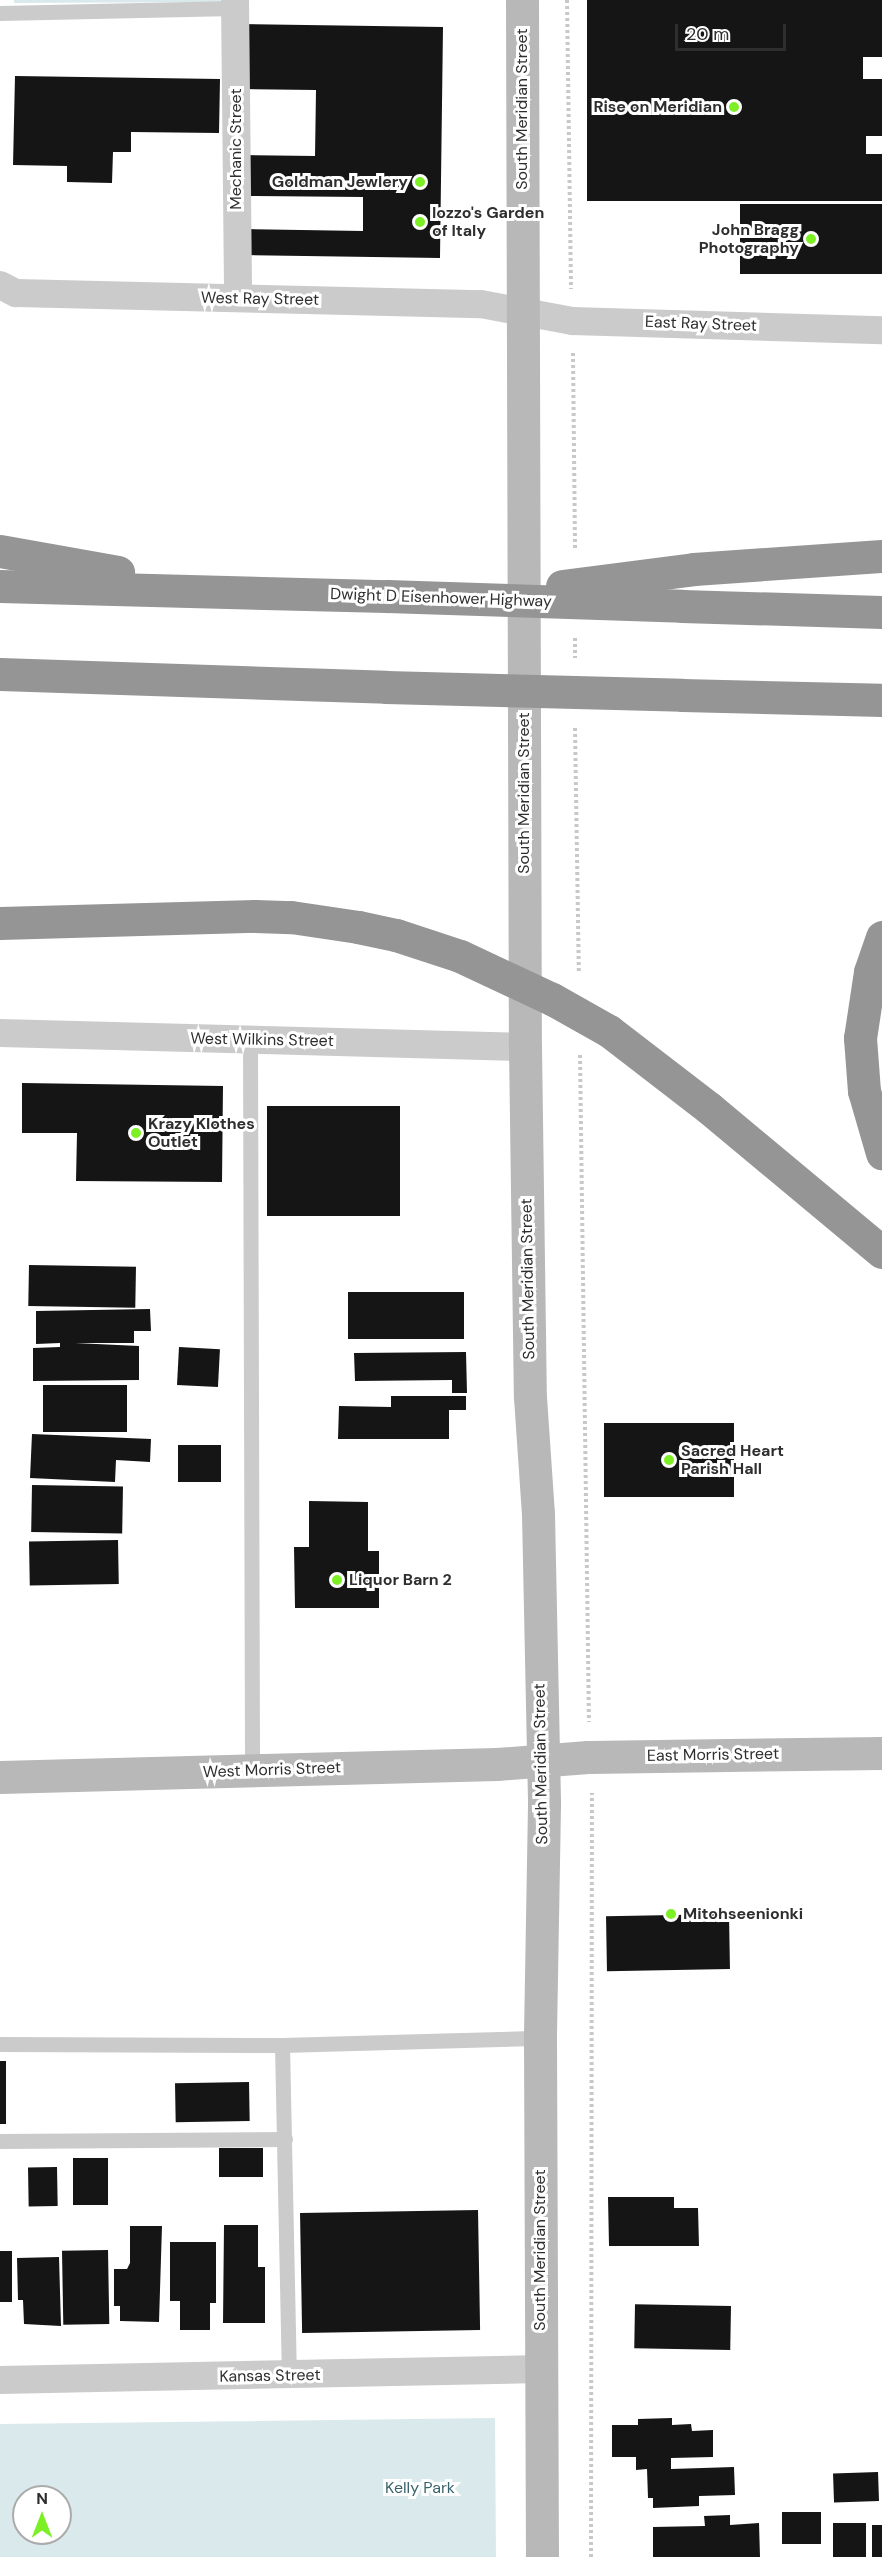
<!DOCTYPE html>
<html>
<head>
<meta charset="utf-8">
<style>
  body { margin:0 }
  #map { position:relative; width:882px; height:2557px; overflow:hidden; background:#fff; font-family:"DM Sans",sans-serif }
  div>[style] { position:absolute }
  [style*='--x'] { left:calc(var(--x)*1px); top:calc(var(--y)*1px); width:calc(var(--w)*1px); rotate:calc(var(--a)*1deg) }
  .green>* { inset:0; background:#daeaec }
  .building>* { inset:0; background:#151515; transform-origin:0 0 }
  .path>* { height:4px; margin-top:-2px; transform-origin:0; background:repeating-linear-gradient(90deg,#c8c8c8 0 3px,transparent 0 6px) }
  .lane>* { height:15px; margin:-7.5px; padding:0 7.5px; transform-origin:7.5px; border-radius:7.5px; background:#cbcbcb }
  .street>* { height:28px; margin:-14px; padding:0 14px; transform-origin:14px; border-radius:14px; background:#cbcbcb }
  .secondary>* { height:33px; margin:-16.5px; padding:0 16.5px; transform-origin:16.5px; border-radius:16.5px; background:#b8b8b8 }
  .highway>* { height:33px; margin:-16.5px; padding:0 16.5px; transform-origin:16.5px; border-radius:16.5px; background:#959595 }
  .highway-bridge>* { height:33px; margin:-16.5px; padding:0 16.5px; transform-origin:16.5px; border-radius:16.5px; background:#959595 }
  .dots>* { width:16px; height:16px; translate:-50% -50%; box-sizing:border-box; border:3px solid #fff; border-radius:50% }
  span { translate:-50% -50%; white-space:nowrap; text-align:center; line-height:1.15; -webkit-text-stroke:6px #fff; paint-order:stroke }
  .poi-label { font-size:16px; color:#2e2e2e; font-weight:700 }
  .right { translate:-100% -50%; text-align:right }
  .left { translate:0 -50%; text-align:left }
  .street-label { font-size:16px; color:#2e2e2e }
  .park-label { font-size:16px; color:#39636c }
  .north { position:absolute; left:12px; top:2485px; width:60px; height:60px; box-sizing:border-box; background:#fff; border:2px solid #ababab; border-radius:50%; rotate:0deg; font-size:16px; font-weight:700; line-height:24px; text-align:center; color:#2e2e2e }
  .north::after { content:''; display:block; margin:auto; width:21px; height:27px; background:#7cef25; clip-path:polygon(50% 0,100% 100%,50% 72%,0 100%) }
  .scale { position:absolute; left:675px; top:24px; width:111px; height:27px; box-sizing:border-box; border:3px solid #2e2e2e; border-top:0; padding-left:8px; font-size:18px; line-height:21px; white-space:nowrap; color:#2e2e2e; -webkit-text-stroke:4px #fff; paint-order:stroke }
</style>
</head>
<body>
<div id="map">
  <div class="green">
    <div style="clip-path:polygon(14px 0,223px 0,223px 2px,14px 3px)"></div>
    <div style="clip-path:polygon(evenodd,495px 2418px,496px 2557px,0 2557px,0 2424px,495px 2418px,24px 2497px,60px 2497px,60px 2533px,24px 2533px,24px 2497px)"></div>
  </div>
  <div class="building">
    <div style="clip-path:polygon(587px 0,882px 0,882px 57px,863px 57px,863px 79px,882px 79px,882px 136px,866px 136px,866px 154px,882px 154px,882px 201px,587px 201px)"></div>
    <div style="clip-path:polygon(240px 24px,443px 27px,440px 258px,245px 255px,246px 229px,363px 231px,363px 197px,241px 196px,242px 155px,315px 156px,316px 90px,240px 89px)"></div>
    <div style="clip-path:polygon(15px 76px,220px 79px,219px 133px,131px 132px,131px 152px,113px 152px,112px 183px,67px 182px,67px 166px,13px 165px)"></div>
    <div style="left:740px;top:204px;width:142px;height:70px"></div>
    <div style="clip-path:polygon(22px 1083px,223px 1086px,222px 1182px,76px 1181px,77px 1133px,22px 1133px)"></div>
    <div style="left:267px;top:1106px;width:133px;height:110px"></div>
    <div style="left:29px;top:1265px;width:107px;height:41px;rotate:1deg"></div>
    <div style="left:348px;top:1292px;width:116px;height:47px"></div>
    <div style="clip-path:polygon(150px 1309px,151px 1331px,134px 1331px,134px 1343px,75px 1343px,139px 1346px,139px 1380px,33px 1381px,33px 1348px,60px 1347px,60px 1343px,36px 1344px,36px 1311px)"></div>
    <div style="left:179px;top:1347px;width:41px;height:38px;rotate:3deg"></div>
    <div style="clip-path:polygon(466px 1352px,467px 1393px,452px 1393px,452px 1380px,355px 1381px,354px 1353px)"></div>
    <div style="left:43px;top:1385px;width:84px;height:47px"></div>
    <div style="clip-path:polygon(391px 1396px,466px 1396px,466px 1410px,449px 1410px,449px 1439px,338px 1439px,339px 1406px,391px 1407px)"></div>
    <div style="left:604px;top:1423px;width:130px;height:74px"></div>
    <div style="clip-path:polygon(32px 1434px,151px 1439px,150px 1462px,116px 1460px,115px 1482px,30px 1478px)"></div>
    <div style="left:178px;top:1445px;width:43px;height:37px"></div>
    <div style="left:32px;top:1485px;width:91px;height:47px;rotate:1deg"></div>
    <div style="clip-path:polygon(309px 1501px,368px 1502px,368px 1551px,379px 1551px,379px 1608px,295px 1608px,294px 1547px,309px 1547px)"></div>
    <div style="left:118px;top:1540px;width:44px;height:89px;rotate:89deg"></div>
    <div style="left:729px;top:1914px;width:55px;height:123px;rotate:89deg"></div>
    <div style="left:0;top:2061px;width:6px;height:63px"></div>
    <div style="left:249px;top:2082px;width:39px;height:74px;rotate:89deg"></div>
    <div style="left:263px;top:2148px;width:29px;height:44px;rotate:90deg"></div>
    <div style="left:73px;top:2158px;width:35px;height:47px"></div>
    <div style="left:57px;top:2167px;width:39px;height:29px;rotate:89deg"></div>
    <div style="clip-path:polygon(608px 2197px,674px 2197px,674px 2208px,698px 2208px,699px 2246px,609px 2246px)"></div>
    <div style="left:478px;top:2210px;width:120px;height:178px;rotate:89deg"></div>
    <div style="clip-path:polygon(224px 2225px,258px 2225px,258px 2267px,265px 2267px,265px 2323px,223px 2323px)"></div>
    <div style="clip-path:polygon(130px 2226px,162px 2226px,159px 2322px,120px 2321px,120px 2306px,114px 2306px,114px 2269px,127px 2269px,130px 2263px)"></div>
    <div style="clip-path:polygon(170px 2242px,216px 2242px,216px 2303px,210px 2303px,210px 2330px,180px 2330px,180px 2301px,170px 2301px)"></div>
    <div style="left:108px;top:2250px;width:74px;height:46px;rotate:89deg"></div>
    <div style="left:0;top:2251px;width:12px;height:51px"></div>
    <div style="clip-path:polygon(59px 2257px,61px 2326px,24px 2324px,23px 2300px,18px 2300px,17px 2258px)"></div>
    <div style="left:731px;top:2306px;width:44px;height:96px;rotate:91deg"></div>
    <div style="clip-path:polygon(672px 2418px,672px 2425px,691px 2424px,692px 2431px,713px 2430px,713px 2457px,671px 2458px,671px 2469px,734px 2467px,735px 2495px,699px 2496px,699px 2506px,653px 2508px,653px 2498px,648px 2498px,647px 2469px,636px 2470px,636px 2457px,612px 2457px,612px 2425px,638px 2425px,638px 2419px)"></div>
    <div style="left:878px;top:2472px;width:29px;height:45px;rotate:88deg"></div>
    <div style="left:782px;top:2512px;width:39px;height:32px"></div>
    <div style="clip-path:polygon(730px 2515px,730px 2525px,759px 2523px,760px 2557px,653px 2557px,653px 2527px,705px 2526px,704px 2516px)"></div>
    <div style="left:833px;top:2523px;width:33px;height:34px"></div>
    <div style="left:872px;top:2525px;width:10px;height:32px"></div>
  </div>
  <div class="path">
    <div style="--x:567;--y:0;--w:289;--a:89.2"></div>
    <div style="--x:573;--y:353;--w:197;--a:89.4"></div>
    <div style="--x:575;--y:638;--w:20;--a:90"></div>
    <div style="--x:575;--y:728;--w:245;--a:89.1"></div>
    <div style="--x:580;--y:1055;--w:667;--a:89.23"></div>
    <div style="--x:591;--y:2557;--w:764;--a:-89.93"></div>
  </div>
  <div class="lane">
    <div style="--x:0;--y:13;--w:235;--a:-1.2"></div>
    <div style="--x:250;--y:1040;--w:730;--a:89.84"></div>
    <div style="--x:0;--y:2044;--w:282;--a:0.2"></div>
    <div style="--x:282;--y:2045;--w:258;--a:-1.6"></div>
    <div style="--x:282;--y:2045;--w:331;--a:88.8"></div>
    <div style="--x:0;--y:2141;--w:285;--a:-0.4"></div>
  </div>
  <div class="street">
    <div style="--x:235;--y:0;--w:298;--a:89.4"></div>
    <div style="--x:0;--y:285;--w:18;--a:27"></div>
    <div style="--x:16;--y:293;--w:465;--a:1.4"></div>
    <div style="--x:481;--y:304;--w:93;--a:10.6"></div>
    <div style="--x:572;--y:321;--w:310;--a:1.7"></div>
    <div style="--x:0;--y:1033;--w:525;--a:1.53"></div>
    <div style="--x:0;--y:2380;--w:541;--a:-1.16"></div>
  </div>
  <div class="secondary">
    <div style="--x:522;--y:0;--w:1047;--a:89.84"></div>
    <div style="--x:525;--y:1047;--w:350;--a:89.2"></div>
    <div style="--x:530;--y:1397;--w:117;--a:86.1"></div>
    <div style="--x:538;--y:1514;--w:291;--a:88.8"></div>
    <div style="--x:544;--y:1805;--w:233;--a:91"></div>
    <div style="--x:540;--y:2038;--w:519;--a:89.78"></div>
    <div style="--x:0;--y:1777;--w:497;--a:-1.5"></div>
    <div style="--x:497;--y:1764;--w:91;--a:-4.4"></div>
    <div style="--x:588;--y:1757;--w:294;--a:-0.8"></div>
  </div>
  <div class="highway">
    <div style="--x:0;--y:551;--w:120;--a:10.1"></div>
    <div style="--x:694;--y:569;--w:188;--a:-4"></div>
    <div style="--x:0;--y:586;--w:387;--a:1.5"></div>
    <div style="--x:682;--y:606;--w:200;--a:1.7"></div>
    <div style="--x:0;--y:674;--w:386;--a:1.9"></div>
    <div style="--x:682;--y:695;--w:200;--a:1.4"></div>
    <div style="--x:0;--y:923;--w:255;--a:-1.6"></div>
    <div style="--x:255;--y:916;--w:36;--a:2"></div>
    <div style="--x:291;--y:917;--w:68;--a:8.5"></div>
    <div style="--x:882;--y:937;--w:37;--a:109"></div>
    <div style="--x:870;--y:972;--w:67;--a:98.6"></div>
    <div style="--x:860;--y:1038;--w:53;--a:85.7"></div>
    <div style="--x:864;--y:1091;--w:65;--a:73.8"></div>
    <div style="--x:709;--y:1108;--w:225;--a:39.8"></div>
  </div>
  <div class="highway-bridge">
    <div style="--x:562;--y:586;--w:133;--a:-7.3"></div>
    <div style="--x:387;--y:596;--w:295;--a:1.9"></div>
    <div style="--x:386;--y:687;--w:296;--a:1.5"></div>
    <div style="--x:358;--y:927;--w:39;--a:12"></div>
    <div style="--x:396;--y:935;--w:67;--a:18.2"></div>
    <div style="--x:460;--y:956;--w:102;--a:25.1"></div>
    <div style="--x:552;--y:999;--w:65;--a:29.3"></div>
    <div style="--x:609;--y:1031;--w:126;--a:37.6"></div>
  </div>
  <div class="dots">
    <div style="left:734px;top:107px;background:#7cef25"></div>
    <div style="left:420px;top:182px;background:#7cef25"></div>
    <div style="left:420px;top:222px;background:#7cef25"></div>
    <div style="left:811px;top:239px;background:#7cef25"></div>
    <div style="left:136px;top:1133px;background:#7cef25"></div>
    <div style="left:669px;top:1460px;background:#7cef25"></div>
    <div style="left:337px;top:1580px;background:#7cef25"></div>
    <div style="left:671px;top:1914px;background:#7cef25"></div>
  </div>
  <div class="poi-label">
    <span class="right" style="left:722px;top:107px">Rise on Meridian</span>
    <span class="right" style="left:408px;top:182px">Goldman Jewlery</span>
    <span class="left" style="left:432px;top:222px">Iozzo's Garden<br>of Italy</span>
    <span class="right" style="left:799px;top:239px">John Bragg<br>Photography</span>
    <span class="left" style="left:148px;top:1133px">Krazy Klothes<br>Outlet</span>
    <span class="left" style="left:681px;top:1460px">Sacred Heart<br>Parish Hall</span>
    <span class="left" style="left:349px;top:1580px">Liquor Barn 2</span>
    <span class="left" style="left:683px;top:1914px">Mitohseenionki</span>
  </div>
  <div class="street-label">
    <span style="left:522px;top:109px;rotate:-90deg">South Meridian Street</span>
    <span style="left:236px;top:149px;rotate:-90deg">Mechanic Street</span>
    <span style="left:260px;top:299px;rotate:1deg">West Ray Street</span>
    <span style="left:701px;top:324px;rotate:2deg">East Ray Street</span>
    <span style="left:441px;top:598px;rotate:2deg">Dwight D Eisenhower Highway</span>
    <span style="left:524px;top:793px;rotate:-90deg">South Meridian Street</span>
    <span style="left:262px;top:1040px;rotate:1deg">West Wilkins Street</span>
    <span style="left:528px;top:1279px;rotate:-91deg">South Meridian Street</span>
    <span style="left:713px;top:1755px;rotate:-1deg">East Morris Street</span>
    <span style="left:541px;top:1764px;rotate:-91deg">South Meridian Street</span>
    <span style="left:272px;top:1770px;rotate:-2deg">West Morris Street</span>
    <span style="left:540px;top:2250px;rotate:-90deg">South Meridian Street</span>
    <span style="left:270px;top:2376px;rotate:-1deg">Kansas Street</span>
  </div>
  <div class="park-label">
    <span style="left:420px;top:2488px">Kelly Park</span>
  </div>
  <div class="north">N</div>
  <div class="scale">20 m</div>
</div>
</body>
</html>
